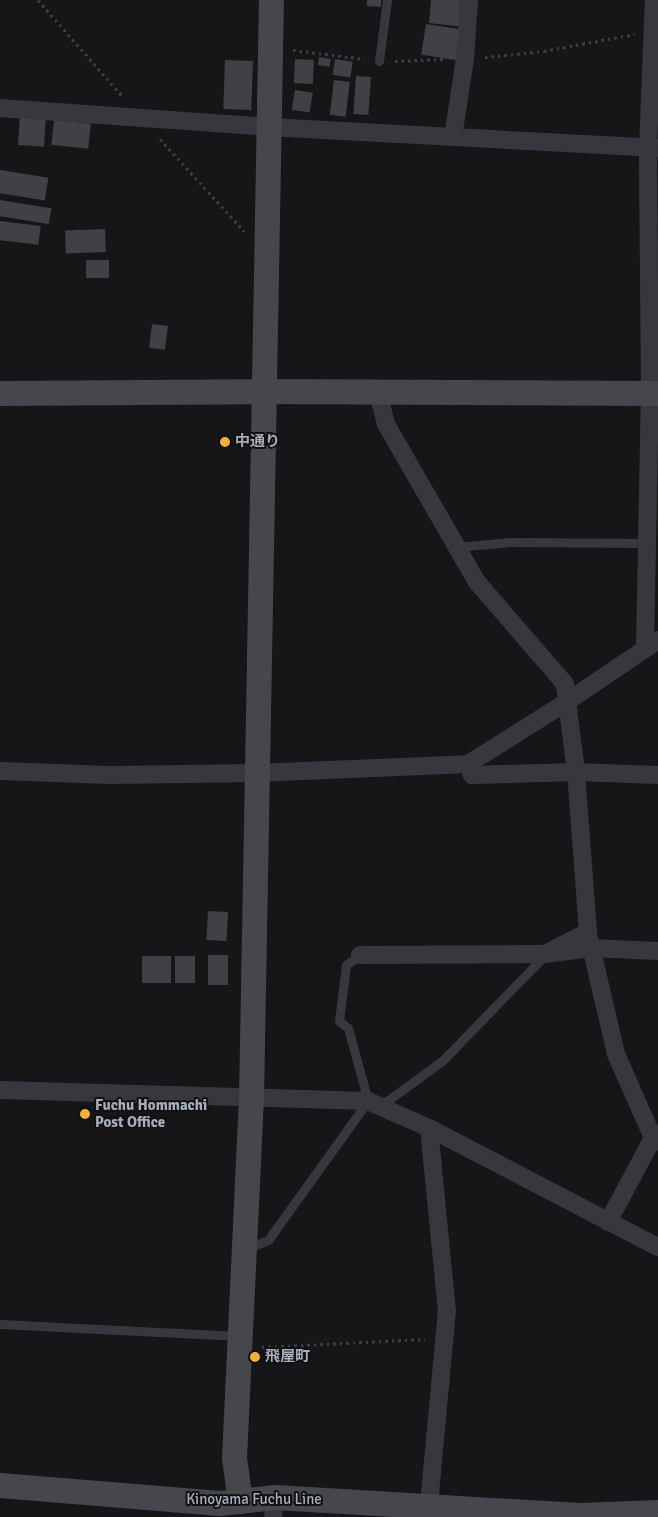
<!DOCTYPE html>
<html>
<head>
<meta charset="utf-8">
<style>
  body { margin:0 }
  #map { position:relative; width:658px; height:1517px; overflow:hidden; background:#161618; font-family:Signika,"Noto Sans JP",sans-serif }
  div>[style] { position:absolute }
  [style*='--x'] { left:calc(var(--x)*1px); top:calc(var(--y)*1px); width:calc(var(--w)*1px); rotate:calc(var(--a)*1deg) }
  .building>* { inset:0; background:#404145; transform-origin:0 0 }
  .path>* { height:3px; margin-top:-1.5px; transform-origin:0; background:repeating-linear-gradient(90deg,#3d3f44 0 2.5px,transparent 0 6.5px) }
  .lane>* { height:9px; margin:-4.5px; padding:0 4.5px; transform-origin:4.5px; border-radius:4.5px; background:#37383d }
  .street>* { height:18px; margin:-9px; padding:0 9px; transform-origin:9px; border-radius:9px; background:#37383d }
  .secondary>* { height:25px; margin:-12.5px; padding:0 12.5px; transform-origin:12.5px; border-radius:12.5px; background:#45474d }
  .dots>* { width:14px; height:14px; translate:-50% -50%; box-sizing:border-box; border:2px solid #111113; border-radius:50% }
  span { translate:-50% -50%; white-space:nowrap; text-align:center; line-height:1.15; -webkit-text-stroke:4px #111113; paint-order:stroke }
  .poi-label { font-size:15px; color:#a8adb8; font-weight:700 }
  .left { translate:0 -50%; text-align:left }
  .street-label { font-size:15px; color:#a8adb8 }
</style>
</head>
<body>
<div id="map">
  <div class="building">
    <div style="clip-path:polygon(367px 0,381px 0,381px 7px,367px 6px)"></div>
    <div style="clip-path:polygon(431px 0,468px 0,465px 27px,429px 23px)"></div>
    <div style="left:426px;top:24px;width:39px;height:31px;rotate:9deg"></div>
    <div style="left:319px;top:57px;width:12px;height:8px;rotate:9deg"></div>
    <div style="left:295px;top:59px;width:19px;height:24px;rotate:3deg"></div>
    <div style="left:335px;top:59px;width:18px;height:16px;rotate:9deg"></div>
    <div style="left:225px;top:60px;width:28px;height:49px;rotate:2deg"></div>
    <div style="left:356px;top:76px;width:15px;height:38px;rotate:4deg"></div>
    <div style="left:334px;top:80px;width:16px;height:35px;rotate:7deg"></div>
    <div style="left:295px;top:90px;width:18px;height:20px;rotate:9deg"></div>
    <div style="left:20px;top:116px;width:26px;height:29px;rotate:4deg"></div>
    <div style="left:54px;top:120px;width:37px;height:25px;rotate:6deg"></div>
    <div style="left:0;top:170px;width:49px;height:23px;rotate:9deg"></div>
    <div style="left:0;top:200px;width:52px;height:16px;rotate:9deg"></div>
    <div style="left:0;top:221px;width:41px;height:19px;rotate:7deg"></div>
    <div style="left:105px;top:229px;width:23px;height:40px;rotate:88deg"></div>
    <div style="left:86px;top:260px;width:23px;height:18px"></div>
    <div style="left:152px;top:324px;width:16px;height:24px;rotate:7deg"></div>
    <div style="left:208px;top:911px;width:20px;height:29px;rotate:3deg"></div>
    <div style="left:208px;top:955px;width:20px;height:30px"></div>
    <div style="left:142px;top:956px;width:29px;height:27px"></div>
    <div style="left:175px;top:956px;width:20px;height:27px"></div>
  </div>
  <div class="path">
    <div style="--x:38;--y:0;--w:129;--a:48.8"></div>
    <div style="--x:293;--y:50;--w:72;--a:7.2"></div>
    <div style="--x:485;--y:57;--w:59;--a:-5.8"></div>
    <div style="--x:544;--y:51;--w:92;--a:-10.7"></div>
    <div style="--x:395;--y:61;--w:51;--a:-2.2"></div>
    <div style="--x:160;--y:139;--w:125;--a:47.6"></div>
    <div style="--x:262;--y:1347;--w:163;--a:-2.8"></div>
  </div>
  <div class="lane">
    <div style="--x:379;--y:61;--w:62;--a:-82.5"></div>
    <div style="--x:456;--y:547;--w:55;--a:-5.2"></div>
    <div style="--x:511;--y:542;--w:136;--a:0.4"></div>
    <div style="--x:380;--y:1106;--w:77;--a:-36"></div>
    <div style="--x:442;--y:1061;--w:148;--a:-45.8"></div>
    <div style="--x:246;--y:1249;--w:24;--a:-22"></div>
    <div style="--x:268;--y:1240;--w:171;--a:-54.3"></div>
    <div style="--x:368;--y:1101;--w:76;--a:-105.3"></div>
    <div style="--x:348;--y:1028;--w:11;--a:-142"></div>
    <div style="--x:339;--y:1021;--w:56;--a:-82.9"></div>
    <div style="--x:346;--y:965;--w:17;--a:-36"></div>
    <div style="--x:0;--y:1324;--w:239;--a:2.9"></div>
  </div>
  <div class="street">
    <div style="--x:0;--y:108;--w:270;--a:4"></div>
    <div style="--x:269;--y:127;--w:390;--a:3.1"></div>
    <div style="--x:453;--y:137;--w:79;--a:-81.3"></div>
    <div style="--x:465;--y:59;--w:59;--a:-86.1"></div>
    <div style="--x:378;--y:392;--w:33;--a:76"></div>
    <div style="--x:386;--y:424;--w:182;--a:60.1"></div>
    <div style="--x:477;--y:582;--w:135;--a:49.2"></div>
    <div style="--x:565;--y:684;--w:89;--a:82.9"></div>
    <div style="--x:576;--y:772;--w:160;--a:85.7"></div>
    <div style="--x:588;--y:932;--w:48;--a:152.9"></div>
    <div style="--x:645;--y:648;--w:255;--a:-88.9"></div>
    <div style="--x:650;--y:393;--w:246;--a:-90.5"></div>
    <div style="--x:648;--y:147;--w:147;--a:-87.7"></div>
    <div style="--x:468;--y:764;--w:12;--a:70"></div>
    <div style="--x:472;--y:775;--w:104;--a:-1.7"></div>
    <div style="--x:576;--y:772;--w:82;--a:2.1"></div>
    <div style="--x:0;--y:771;--w:110;--a:2.1"></div>
    <div style="--x:110;--y:775;--w:146;--a:-0.8"></div>
    <div style="--x:256;--y:773;--w:212;--a:-2.4"></div>
    <div style="--x:468;--y:764;--w:118;--a:-32.2"></div>
    <div style="--x:568;--y:701;--w:109;--a:-34.1"></div>
    <div style="--x:589;--y:938;--w:119;--a:76.9"></div>
    <div style="--x:616;--y:1054;--w:92;--a:66.2"></div>
    <div style="--x:653;--y:1138;--w:6;--a:39"></div>
    <div style="--x:360;--y:955;--w:185;--a:-0.3"></div>
    <div style="--x:545;--y:954;--w:46;--a:-7.4"></div>
    <div style="--x:591;--y:948;--w:67;--a:2.6"></div>
    <div style="--x:0;--y:1090;--w:368;--a:1.7"></div>
    <div style="--x:368;--y:1101;--w:67;--a:23.9"></div>
    <div style="--x:429;--y:1128;--w:258;--a:27.5"></div>
    <div style="--x:429;--y:1128;--w:183;--a:84.4"></div>
    <div style="--x:447;--y:1310;--w:183;--a:95.3"></div>
    <div style="--x:430;--y:1492;--w:15;--a:82"></div>
    <div style="--x:432;--y:1507;--w:8;--a:97"></div>
    <div style="--x:608;--y:1222;--w:95;--a:-61.8"></div>
    <div style="--x:273;--y:1517;--w:20;--a:-84"></div>
  </div>
  <div class="secondary">
    <div style="--x:0;--y:393;--w:264;--a:-0.4"></div>
    <div style="--x:264;--y:391;--w:394;--a:0.3"></div>
    <div style="--x:0;--y:1485;--w:220;--a:4.7"></div>
    <div style="--x:219;--y:1503;--w:56;--a:-6.1"></div>
    <div style="--x:275;--y:1497;--w:305;--a:3.4"></div>
    <div style="--x:579;--y:1515;--w:79;--a:-2.2"></div>
    <div style="--x:240;--y:1501;--w:43;--a:-97.9"></div>
    <div style="--x:234;--y:1458;--w:359;--a:-87.3"></div>
    <div style="--x:251;--y:1099;--w:1099;--a:-88.96"></div>
  </div>
  <div class="dots">
    <div style="left:225px;top:442px;background:#f2b134"></div>
    <div style="left:85px;top:1114px;background:#f2b134"></div>
    <div style="left:255px;top:1357px;background:#f2b134"></div>
  </div>
  <div class="poi-label">
    <span class="left" style="left:235px;top:442px">中通り</span>
    <span class="left" style="left:95px;top:1114px">Fuchu Hommachi<br>Post Office</span>
    <span class="left" style="left:265px;top:1357px">飛屋町</span>
  </div>
  <div class="street-label">
    <span style="left:254px;top:1500px">Kinoyama Fuchu Line</span>
  </div>
</div>
</body>
</html>
